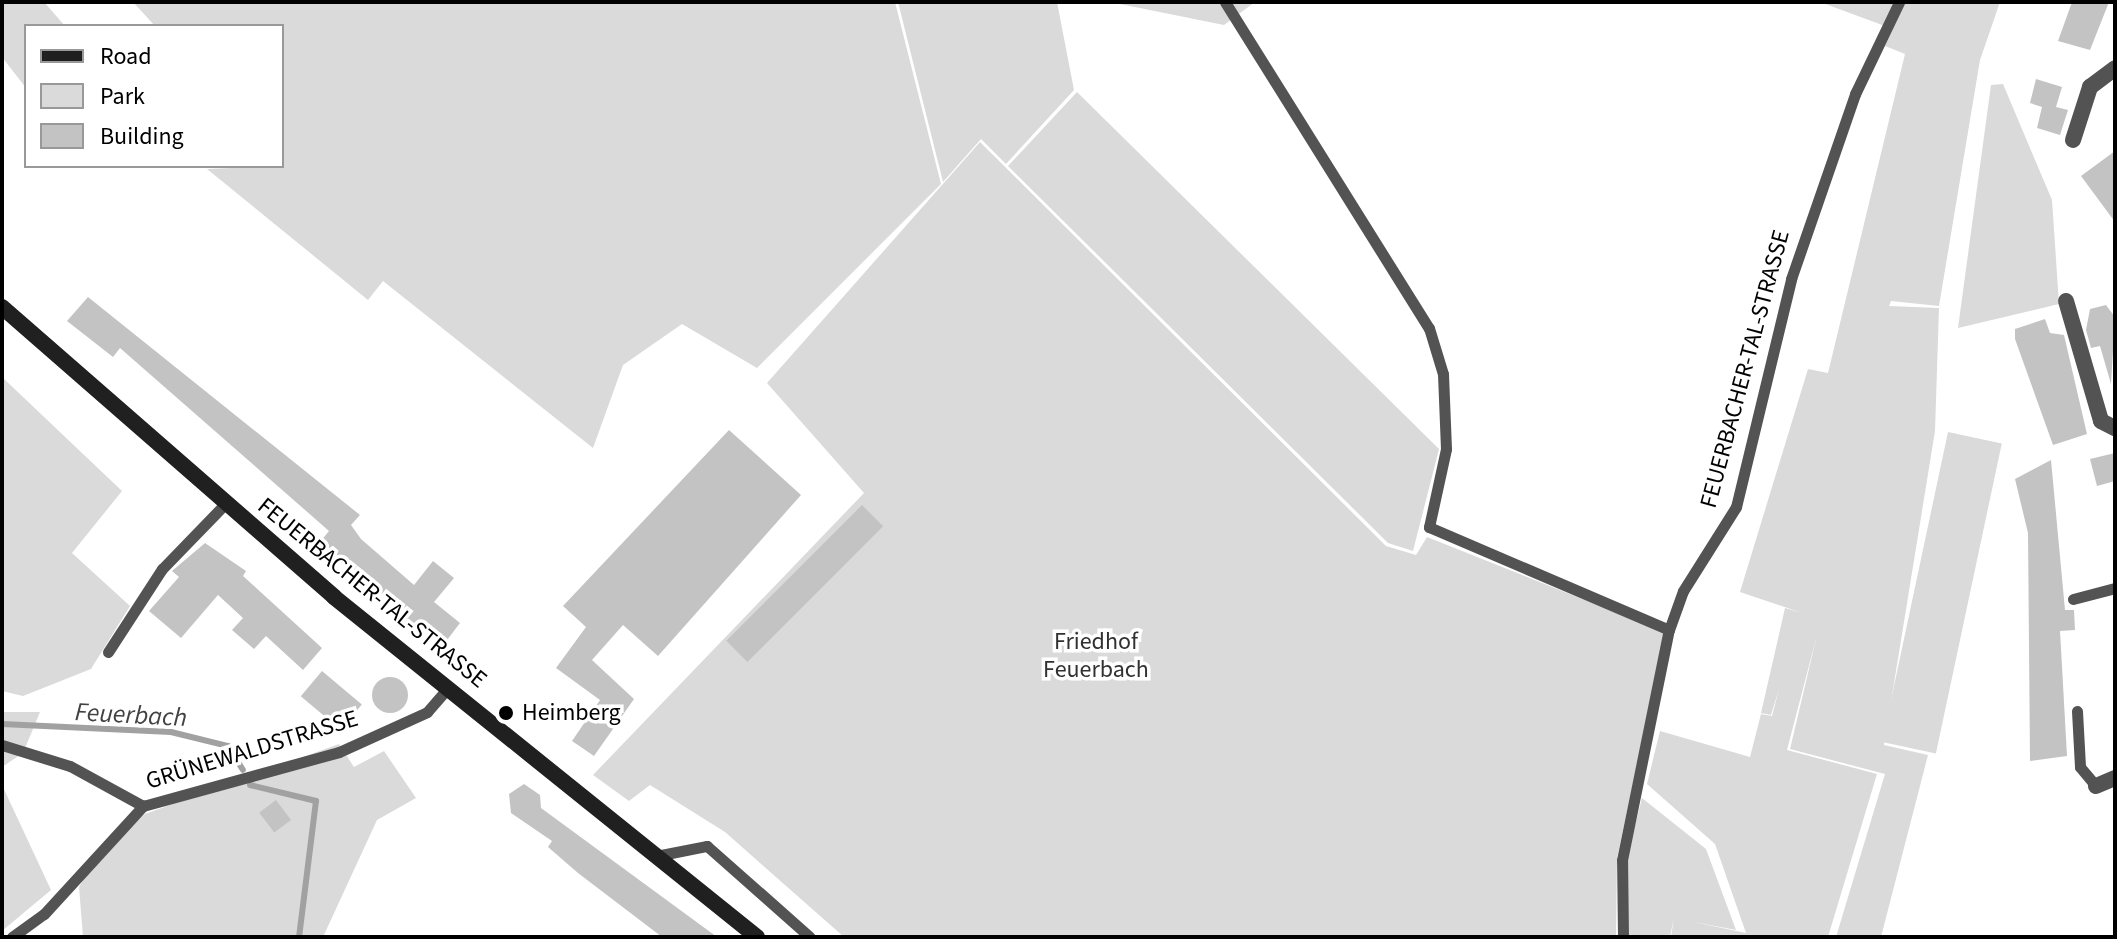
<!DOCTYPE html>
<html>
<head>
<meta charset="utf-8">
<style>
  body { margin:0 }
  #map { position:relative; width:2117px; height:939px; overflow:hidden; background:#fff; font-family:"Source Sans 3",sans-serif }
  div>[style] { position:absolute }
  [style*='--x'] { left:calc(var(--x)*1px); top:calc(var(--y)*1px); width:calc(var(--w)*1px); rotate:calc(var(--a)*1deg) }
  .green>* { inset:0; background:#dadada; transform-origin:0 0 }
  .stream>* { height:6px; margin:-3px; padding:0 3px; transform-origin:3px; border-radius:3px; background:#a1a1a1 }
  .building>* { inset:0; background:#c3c3c3; transform-origin:0 0 }
  .round { border-radius:50% }
  .lane>* { height:11px; margin:-5.5px; padding:0 5.5px; transform-origin:5.5px; border-radius:5.5px; background:#535353 }
  .street>* { height:16px; margin:-8px; padding:0 8px; transform-origin:8px; border-radius:8px; background:#535353 }
  .secondary>* { height:16px; margin:-8px; padding:0 8px; transform-origin:8px; border-radius:8px; background:#202020 }
  .dots>* { width:22px; height:22px; translate:-50% -50%; box-sizing:border-box; border:4px solid #fff; border-radius:50% }
  span { translate:-50% -50%; white-space:nowrap; text-align:center; line-height:1.15; -webkit-text-stroke:7px #fff; paint-order:stroke }
  .street-label { font-size:24px; color:#000 }
  .park-label { font-size:24px; color:#313131 }
  .poi-label { font-size:24px; color:#000 }
  .left { translate:0 -50%; text-align:left }
  .water-label { font-size:26px; color:#424242; font-style:italic }
  .frame { position:absolute; inset:0; border:4px solid #000; pointer-events:none }
  .legend { position:absolute; left:24px; top:24px; width:260px; height:144px; box-sizing:border-box; background:#fff; border:2px solid #999; margin:0; padding:10px 14px; list-style:none; font-size:24px; color:#000 }
  .legend li { display:flex; align-items:center; gap:16px; height:40px }
  .legend b { width:40px; border:2px solid #999 }
</style>
</head>
<body>
<div id="map">
  <div class="green">
    <div style="clip-path:polygon(2px 2px,44px 2px,65px 26px,26px 26px,26px 88px,2px 57px)"></div>
    <div style="clip-path:polygon(133px 2px,895px 2px,941px 184px,757px 368px,682px 324px,623px 365px,593px 448px,383px 281px,368px 300px,207px 169px,282px 166px,282px 26px,155px 26px)"></div>
    <div style="clip-path:polygon(898px 2px,1057px 2px,1074px 90px,1006px 164px,981px 139px,943px 182px)"></div>
    <div style="clip-path:polygon(1110px 2px,1255px 2px,1224px 25px)"></div>
    <div style="clip-path:polygon(1820px 2px,2000px 2px,1980px 60px,1939px 306px,1891px 301px,1889px 306px,1939px 308px,1935px 431px,1884px 745px,1928px 755px,1881px 937px,1836px 937px,1885px 774px,1790px 749px,1817px 635px,1787px 750px,1877px 774px,1828px 937px,1671px 937px,1674px 917px,1670px 937px,1628px 937px,1626px 861px,1642px 798px,1706px 849px,1736px 930px,1689px 921px,1746px 933px,1715px 844px,1647px 784px,1660px 731px,1750px 757px,1761px 714px,1772px 716px,1779px 689px,1771px 715px,1761px 713px,1785px 608px,1802px 613px,1740px 592px,1808px 369px,1828px 373px,1905px 54px,1885px 46px,1893px 29px)"></div>
    <div style="clip-path:polygon(2003px 84px,2052px 200px,2059px 304px,1958px 328px,1991px 85px)"></div>
    <div style="clip-path:polygon(1077px 92px,1439px 449px,1413px 551px,1388px 543px,1008px 166px)"></div>
    <div style="clip-path:polygon(980px 142px,1386px 546px,1416px 555px,1427px 537px,1665px 632px,1617px 858px,1616px 937px,844px 937px,725px 832px,650px 785px,629px 801px,593px 775px,864px 493px,767px 383px)"></div>
    <div style="clip-path:polygon(2px 377px,122px 491px,72px 553px,130px 606px,91px 669px,23px 696px,2px 691px)"></div>
    <div style="left:1948px;top:432px;width:55px;height:317px;rotate:12deg"></div>
    <div style="clip-path:polygon(2px 712px,40px 712px,23px 753px,2px 767px)"></div>
    <div style="clip-path:polygon(339px 744px,354px 767px,384px 751px,416px 798px,377px 820px,323px 937px,83px 937px,79px 887px,97px 857px,145px 814px)"></div>
    <div style="clip-path:polygon(2px 785px,51px 890px,2px 931px)"></div>
  </div>
  <div class="stream">
    <div style="--x:2;--y:724;--w:169;--a:2.7"></div>
    <div style="--x:171;--y:732;--w:59;--a:13.8"></div>
    <div style="--x:228;--y:746;--w:28;--a:58"></div>
    <div style="--x:250;--y:785;--w:68;--a:13.6"></div>
    <div style="--x:316;--y:801;--w:137;--a:97.1"></div>
  </div>
  <div class="building">
    <div style="clip-path:polygon(2072px 2px,2109px 2px,2090px 50px,2058px 41px)"></div>
    <div style="clip-path:polygon(2036px 79px,2062px 87px,2056px 107px,2068px 110px,2060px 135px,2037px 128px,2042px 107px,2030px 103px)"></div>
    <div style="clip-path:polygon(2115px 151px,2115px 222px,2081px 176px)"></div>
    <div style="clip-path:polygon(88px 297px,360px 515px,351px 525px,361px 539px,414px 585px,433px 561px,454px 578px,434px 602px,460px 623px,444px 644px,417px 622px,410px 631px,390px 614px,396px 606px,321px 541px,329px 531px,120px 348px,113px 357px,67px 321px)"></div>
    <div style="clip-path:polygon(2106px 305px,2115px 317px,2111px 384px,2100px 346px,2091px 348px,2086px 330px,2090px 309px)"></div>
    <div style="clip-path:polygon(2045px 319px,2050px 333px,2064px 335px,2087px 434px,2053px 445px,2015px 339px,2015px 329px)"></div>
    <div style="clip-path:polygon(729px 430px,801px 495px,658px 656px,623px 625px,592px 660px,634px 699px,594px 756px,572px 741px,600px 700px,556px 668px,586px 627px,563px 606px)"></div>
    <div style="clip-path:polygon(2115px 453px,2115px 481px,2097px 486px,2090px 459px)"></div>
    <div style="clip-path:polygon(2051px 460px,2065px 610px,2074px 610px,2075px 630px,2060px 631px,2067px 756px,2030px 761px,2028px 533px,2015px 479px)"></div>
    <div style="left:862px;top:505px;width:30px;height:192px;rotate:45deg"></div>
    <div style="clip-path:polygon(205px 543px,246px 571px,243px 576px,322px 648px,303px 670px,266px 636px,254px 649px,232px 630px,243px 618px,218px 595px,181px 638px,149px 611px,179px 577px,172px 571px)"></div>
    <div style="left:322px;top:671px;width:52px;height:33px;rotate:40deg"></div>
    <div class="round" style="left:372px;top:677px;width:36px;height:36px"></div>
    <div style="clip-path:polygon(524px 784px,540px 795px,541px 808px,717px 937px,662px 937px,578px 873px,548px 847px,552px 841px,511px 813px,509px 794px)"></div>
    <div style="left:276px;top:800px;width:25px;height:21px;rotate:53deg"></div>
  </div>
  <div class="lane">
    <div style="--x:1225;--y:2;--w:385;--a:58"></div>
    <div style="--x:1429;--y:328;--w:48;--a:73.1"></div>
    <div style="--x:1443;--y:374;--w:75;--a:87.7"></div>
    <div style="--x:1446;--y:449;--w:80;--a:102.3"></div>
    <div style="--x:1429;--y:527;--w:261;--a:23.2"></div>
    <div style="--x:2073;--y:599;--w:43;--a:-14.7"></div>
    <div style="--x:108;--y:652;--w:99;--a:-57"></div>
    <div style="--x:162;--y:569;--w:91;--a:-45.9"></div>
    <div style="--x:2077;--y:711;--w:56;--a:86.9"></div>
    <div style="--x:2080;--y:767;--w:25;--a:50"></div>
    <div style="--x:2;--y:745;--w:71;--a:17.2"></div>
    <div style="--x:70;--y:766;--w:83;--a:28.7"></div>
    <div style="--x:661;--y:855;--w:47;--a:-11.1"></div>
    <div style="--x:707;--y:846;--w:137;--a:41.5"></div>
    <div style="--x:12;--y:937;--w:39;--a:-36"></div>
    <div style="--x:44;--y:914;--w:147;--a:-47.5"></div>
    <div style="--x:143;--y:806;--w:203;--a:-15.4"></div>
    <div style="--x:339;--y:752;--w:97;--a:-24.4"></div>
    <div style="--x:427;--y:712;--w:32;--a:-49"></div>
    <div style="--x:1623;--y:937;--w:77;--a:-90.7"></div>
    <div style="--x:1622;--y:860;--w:235;--a:-78.5"></div>
    <div style="--x:1669;--y:630;--w:41;--a:-70.3"></div>
    <div style="--x:1683;--y:591;--w:99;--a:-57.8"></div>
    <div style="--x:1736;--y:507;--w:235;--a:-76.4"></div>
    <div style="--x:1791;--y:279;--w:196;--a:-70.9"></div>
    <div style="--x:1855;--y:94;--w:102;--a:-64.4"></div>
  </div>
  <div class="street">
    <div style="--x:2073;--y:140;--w:56;--a:-72.2"></div>
    <div style="--x:2090;--y:87;--w:31;--a:-37"></div>
    <div style="--x:2066;--y:301;--w:125;--a:73.7"></div>
    <div style="--x:2101;--y:421;--w:16;--a:27"></div>
    <div style="--x:2096;--y:786;--w:21;--a:-23"></div>
  </div>
  <div class="secondary">
    <div style="--x:2;--y:307;--w:441;--a:41.1"></div>
    <div style="--x:334;--y:597;--w:543;--a:38.79"></div>
  </div>
  <div class="dots">
    <div style="left:506px;top:713px;background:#000"></div>
  </div>
  <div class="street-label">
    <span style="left:1745px;top:369px;rotate:-75deg">FEUERBACHER-TAL-STRASSE</span>
    <span style="left:372px;top:593px;rotate:39deg">FEUERBACHER-TAL-STRASSE</span>
    <span style="left:252px;top:750px;rotate:-17deg">GRÜNEWALDSTRASSE</span>
  </div>
  <div class="park-label">
    <span style="left:1096px;top:656px">Friedhof<br>Feuerbach</span>
  </div>
  <div class="poi-label">
    <span class="left" style="left:522px;top:713px">Heimberg</span>
  </div>
  <div class="water-label">
    <span style="left:131px;top:715px;rotate:3deg">Feuerbach</span>
  </div>
  <div class="frame"></div>
  <ul class="legend">
  <li><b style="height:10px;background:#202020"></b>Road</li>
  <li><b style="height:22px;background:#dadada"></b>Park</li>
  <li><b style="height:22px;background:#c3c3c3"></b>Building</li>
  </ul>
</div>
</body>
</html>
